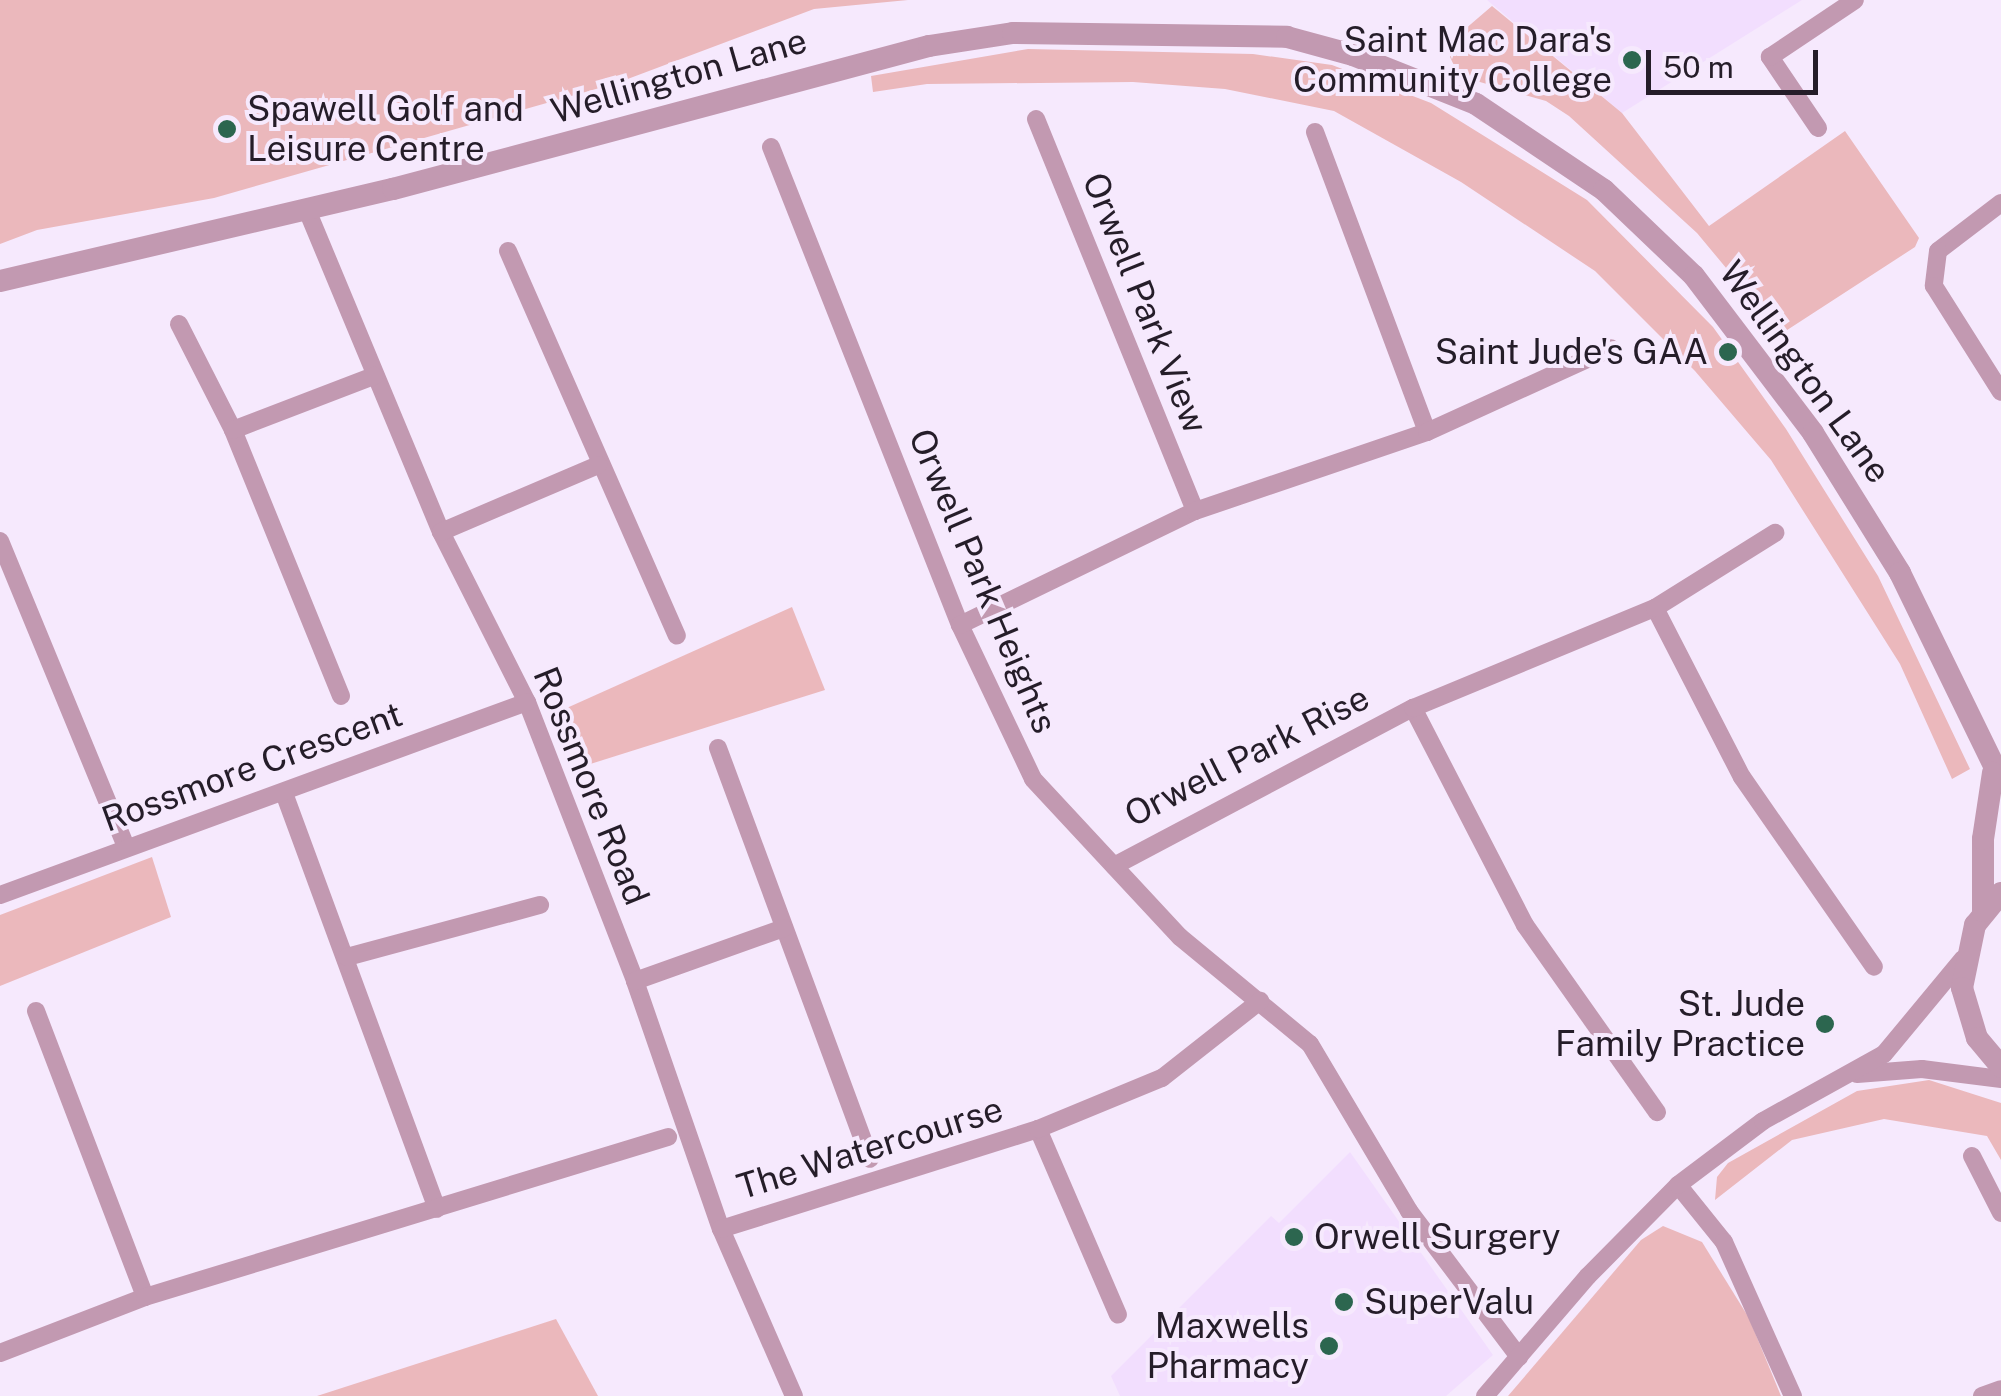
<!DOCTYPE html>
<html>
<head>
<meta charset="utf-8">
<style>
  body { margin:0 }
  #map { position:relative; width:2001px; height:1396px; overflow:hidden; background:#f6e9fd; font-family:"Public Sans",sans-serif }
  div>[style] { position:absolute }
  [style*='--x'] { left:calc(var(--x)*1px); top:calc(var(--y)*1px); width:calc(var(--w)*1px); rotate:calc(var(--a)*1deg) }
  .built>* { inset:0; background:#f2defe }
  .green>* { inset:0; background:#ebb8bc }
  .minor>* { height:18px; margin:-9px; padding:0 9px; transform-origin:9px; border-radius:9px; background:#c299b1 }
  .tertiary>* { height:22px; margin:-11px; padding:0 11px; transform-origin:11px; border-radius:11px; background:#c299b1 }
  .dots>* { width:28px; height:28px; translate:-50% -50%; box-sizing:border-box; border:5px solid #f6e9fd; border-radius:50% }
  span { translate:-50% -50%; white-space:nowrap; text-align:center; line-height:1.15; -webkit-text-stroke:8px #f6e9fd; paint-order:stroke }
  .poi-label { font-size:35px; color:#251d29 }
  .right { translate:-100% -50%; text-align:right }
  .left { translate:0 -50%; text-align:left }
  .street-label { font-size:35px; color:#251d29 }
  .scale { position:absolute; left:1646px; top:50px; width:172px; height:45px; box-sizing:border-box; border:5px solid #251d29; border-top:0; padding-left:12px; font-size:30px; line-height:35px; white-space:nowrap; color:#251d29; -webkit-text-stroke:8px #f6e9fd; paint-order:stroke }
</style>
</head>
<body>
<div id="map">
  <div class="built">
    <div style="clip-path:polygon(1487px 0,1802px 0,1622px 113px)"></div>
    <div style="clip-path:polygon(1350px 1152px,1493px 1355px,1446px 1396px,1120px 1396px,1111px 1376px,1271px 1216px,1279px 1223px)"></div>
  </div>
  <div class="green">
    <div style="clip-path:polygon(0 0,908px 0,814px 9px,617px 83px,214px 198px,37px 230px,0 244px)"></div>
    <div style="clip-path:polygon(1492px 6px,1622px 113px,1709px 226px,1845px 131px,1919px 238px,1915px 247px,1781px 334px,1697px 233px,1569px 116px,1546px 101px,1459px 76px,1450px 57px,1457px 36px)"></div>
    <div style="clip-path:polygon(1028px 49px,1253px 54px,1332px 65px,1431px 103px,1587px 200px,1713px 327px,1786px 429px,1878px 576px,1970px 769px,1952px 779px,1900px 664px,1771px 460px,1695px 371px,1595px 271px,1461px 182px,1334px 111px,1225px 89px,1133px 82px,927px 84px,873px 92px,871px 76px)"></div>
    <div style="clip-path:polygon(792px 607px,825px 690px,584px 766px,560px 711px)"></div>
    <div style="clip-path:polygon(152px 857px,171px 917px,0 986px,0 915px)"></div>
    <div style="clip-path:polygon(1929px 1080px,2001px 1103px,2001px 1160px,1987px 1136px,1884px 1119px,1792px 1140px,1715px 1200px,1717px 1177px,1728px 1163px,1857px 1091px)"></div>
    <div style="clip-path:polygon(1663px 1226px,1702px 1242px,1749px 1318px,1781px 1396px,1508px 1396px,1641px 1240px)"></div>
    <div style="clip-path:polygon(556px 1319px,598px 1396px,317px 1396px)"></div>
  </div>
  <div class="minor">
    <div style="--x:1036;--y:119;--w:423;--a:67.9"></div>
    <div style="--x:1818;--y:128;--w:86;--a:-124.1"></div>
    <div style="--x:1770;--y:57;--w:102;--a:-33.8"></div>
    <div style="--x:1315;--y:132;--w:320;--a:69.5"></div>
    <div style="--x:771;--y:147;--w:514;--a:68.43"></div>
    <div style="--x:960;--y:625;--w:170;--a:64.6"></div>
    <div style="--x:1033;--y:779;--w:216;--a:47.1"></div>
    <div style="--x:1180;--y:937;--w:168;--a:39.5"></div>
    <div style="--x:1310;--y:1044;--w:194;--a:59.3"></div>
    <div style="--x:1409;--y:1211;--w:183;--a:53"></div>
    <div style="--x:2001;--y:203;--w:79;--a:142.7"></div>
    <div style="--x:1938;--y:251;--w:35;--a:97"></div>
    <div style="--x:1934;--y:286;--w:125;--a:57.7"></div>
    <div style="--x:307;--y:210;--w:349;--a:67.4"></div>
    <div style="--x:441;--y:532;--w:191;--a:63.2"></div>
    <div style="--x:527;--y:702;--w:299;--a:68.8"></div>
    <div style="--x:635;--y:981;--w:262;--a:70.9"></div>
    <div style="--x:721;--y:1229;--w:182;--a:66.4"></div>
    <div style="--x:508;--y:251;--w:420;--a:66.3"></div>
    <div style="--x:179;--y:324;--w:119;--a:63"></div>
    <div style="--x:233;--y:430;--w:287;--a:67.9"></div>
    <div style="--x:233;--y:430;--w:151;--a:-21"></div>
    <div style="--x:441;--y:532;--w:171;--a:-23.1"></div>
    <div style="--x:0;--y:541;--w:330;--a:67.6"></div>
    <div style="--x:1655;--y:608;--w:190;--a:62.8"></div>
    <div style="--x:1742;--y:777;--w:231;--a:55.2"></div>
    <div style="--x:960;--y:625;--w:261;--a:-25.9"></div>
    <div style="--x:1195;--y:511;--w:245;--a:-18.8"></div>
    <div style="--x:1427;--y:432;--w:202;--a:-24.5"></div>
    <div style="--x:1413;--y:708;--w:244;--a:62.7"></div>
    <div style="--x:1525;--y:925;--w:229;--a:54.8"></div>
    <div style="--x:718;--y:748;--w:438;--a:69.7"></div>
    <div style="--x:284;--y:793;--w:443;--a:69.8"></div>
    <div style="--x:1114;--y:866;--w:338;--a:-27.9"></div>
    <div style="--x:1413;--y:708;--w:262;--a:-22.5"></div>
    <div style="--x:1655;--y:608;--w:142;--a:-32"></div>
    <div style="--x:0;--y:895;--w:561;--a:-20.11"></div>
    <div style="--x:347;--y:957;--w:200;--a:-15.1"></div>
    <div style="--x:635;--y:981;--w:158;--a:-19.6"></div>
    <div style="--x:36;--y:1011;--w:306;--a:69.1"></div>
    <div style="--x:1857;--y:1074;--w:65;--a:-4.4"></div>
    <div style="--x:1922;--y:1069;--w:80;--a:7.2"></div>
    <div style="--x:1038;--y:1129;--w:202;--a:66.7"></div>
    <div style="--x:1972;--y:1156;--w:64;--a:63"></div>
    <div style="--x:1678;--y:1185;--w:73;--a:51.1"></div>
    <div style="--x:1724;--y:1242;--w:169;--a:65.9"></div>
    <div style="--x:721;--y:1229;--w:332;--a:-17.5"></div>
    <div style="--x:1038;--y:1129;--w:134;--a:-22.4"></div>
    <div style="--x:1162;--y:1078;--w:125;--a:-38.2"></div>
    <div style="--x:0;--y:1353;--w:155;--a:-21.1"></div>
    <div style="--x:145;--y:1297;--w:547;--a:-17.01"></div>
    <div style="--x:1485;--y:1396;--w:158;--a:-49.4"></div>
    <div style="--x:1588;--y:1276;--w:128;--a:-45.3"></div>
    <div style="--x:1678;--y:1185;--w:106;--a:-37"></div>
    <div style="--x:1763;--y:1121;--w:138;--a:-29"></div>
    <div style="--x:1884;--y:1054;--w:124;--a:-50.3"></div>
    <div style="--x:1982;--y:1396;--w:20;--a:-20"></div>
  </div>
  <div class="tertiary">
    <div style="--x:0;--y:281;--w:404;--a:-13.2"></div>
    <div style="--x:393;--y:189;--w:555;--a:-14.94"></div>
    <div style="--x:929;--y:46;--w:85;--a:-8.8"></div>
    <div style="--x:1013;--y:33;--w:274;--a:0.8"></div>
    <div style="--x:1287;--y:37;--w:68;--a:15.3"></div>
    <div style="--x:1353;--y:55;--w:132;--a:21.7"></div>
    <div style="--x:1476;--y:104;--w:154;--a:33.9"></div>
    <div style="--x:1604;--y:190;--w:124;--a:43.7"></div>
    <div style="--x:1694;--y:276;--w:197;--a:52.8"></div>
    <div style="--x:1813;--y:433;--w:165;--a:58.1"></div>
    <div style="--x:1900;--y:573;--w:230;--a:64"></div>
    <div style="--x:2001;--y:893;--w:41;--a:129.1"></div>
    <div style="--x:1975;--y:925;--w:64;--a:101.7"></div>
    <div style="--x:1962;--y:988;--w:52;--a:73.3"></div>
    <div style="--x:1977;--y:1038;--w:38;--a:50"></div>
    <div style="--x:1983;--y:911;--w:72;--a:-90"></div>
    <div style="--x:1983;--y:839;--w:67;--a:-81.4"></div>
  </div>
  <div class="dots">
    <div style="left:1632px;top:60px;background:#2c664f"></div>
    <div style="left:227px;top:129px;background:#2c664f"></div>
    <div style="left:1728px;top:352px;background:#2c664f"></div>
    <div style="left:1825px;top:1024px;background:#2c664f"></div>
    <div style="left:1294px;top:1237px;background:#2c664f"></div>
    <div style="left:1344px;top:1302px;background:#2c664f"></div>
    <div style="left:1329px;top:1346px;background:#2c664f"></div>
  </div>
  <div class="poi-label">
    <span class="right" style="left:1612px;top:60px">Saint Mac Dara's<br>Community College</span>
    <span class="left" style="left:247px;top:129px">Spawell Golf and<br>Leisure Centre</span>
    <span class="right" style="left:1708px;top:352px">Saint Jude's GAA</span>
    <span class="right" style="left:1805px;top:1024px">St. Jude<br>Family Practice</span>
    <span class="left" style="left:1314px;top:1237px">Orwell Surgery</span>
    <span class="left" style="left:1364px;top:1302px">SuperValu</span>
    <span class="right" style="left:1309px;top:1346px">Maxwells<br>Pharmacy</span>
  </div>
  <div class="street-label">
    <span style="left:679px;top:76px;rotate:-16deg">Wellington Lane</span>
    <span style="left:1145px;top:303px;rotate:68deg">Orwell Park View</span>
    <span style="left:1805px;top:372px;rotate:54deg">Wellington Lane</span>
    <span style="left:983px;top:581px;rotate:67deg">Orwell Park Heights</span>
    <span style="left:1247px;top:756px;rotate:-27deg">Orwell Park Rise</span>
    <span style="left:252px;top:767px;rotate:-20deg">Rossmore Crescent</span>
    <span style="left:591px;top:786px;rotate:68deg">Rossmore Road</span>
    <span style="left:870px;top:1148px;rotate:-17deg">The Watercourse</span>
  </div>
  <div class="scale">50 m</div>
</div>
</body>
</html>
